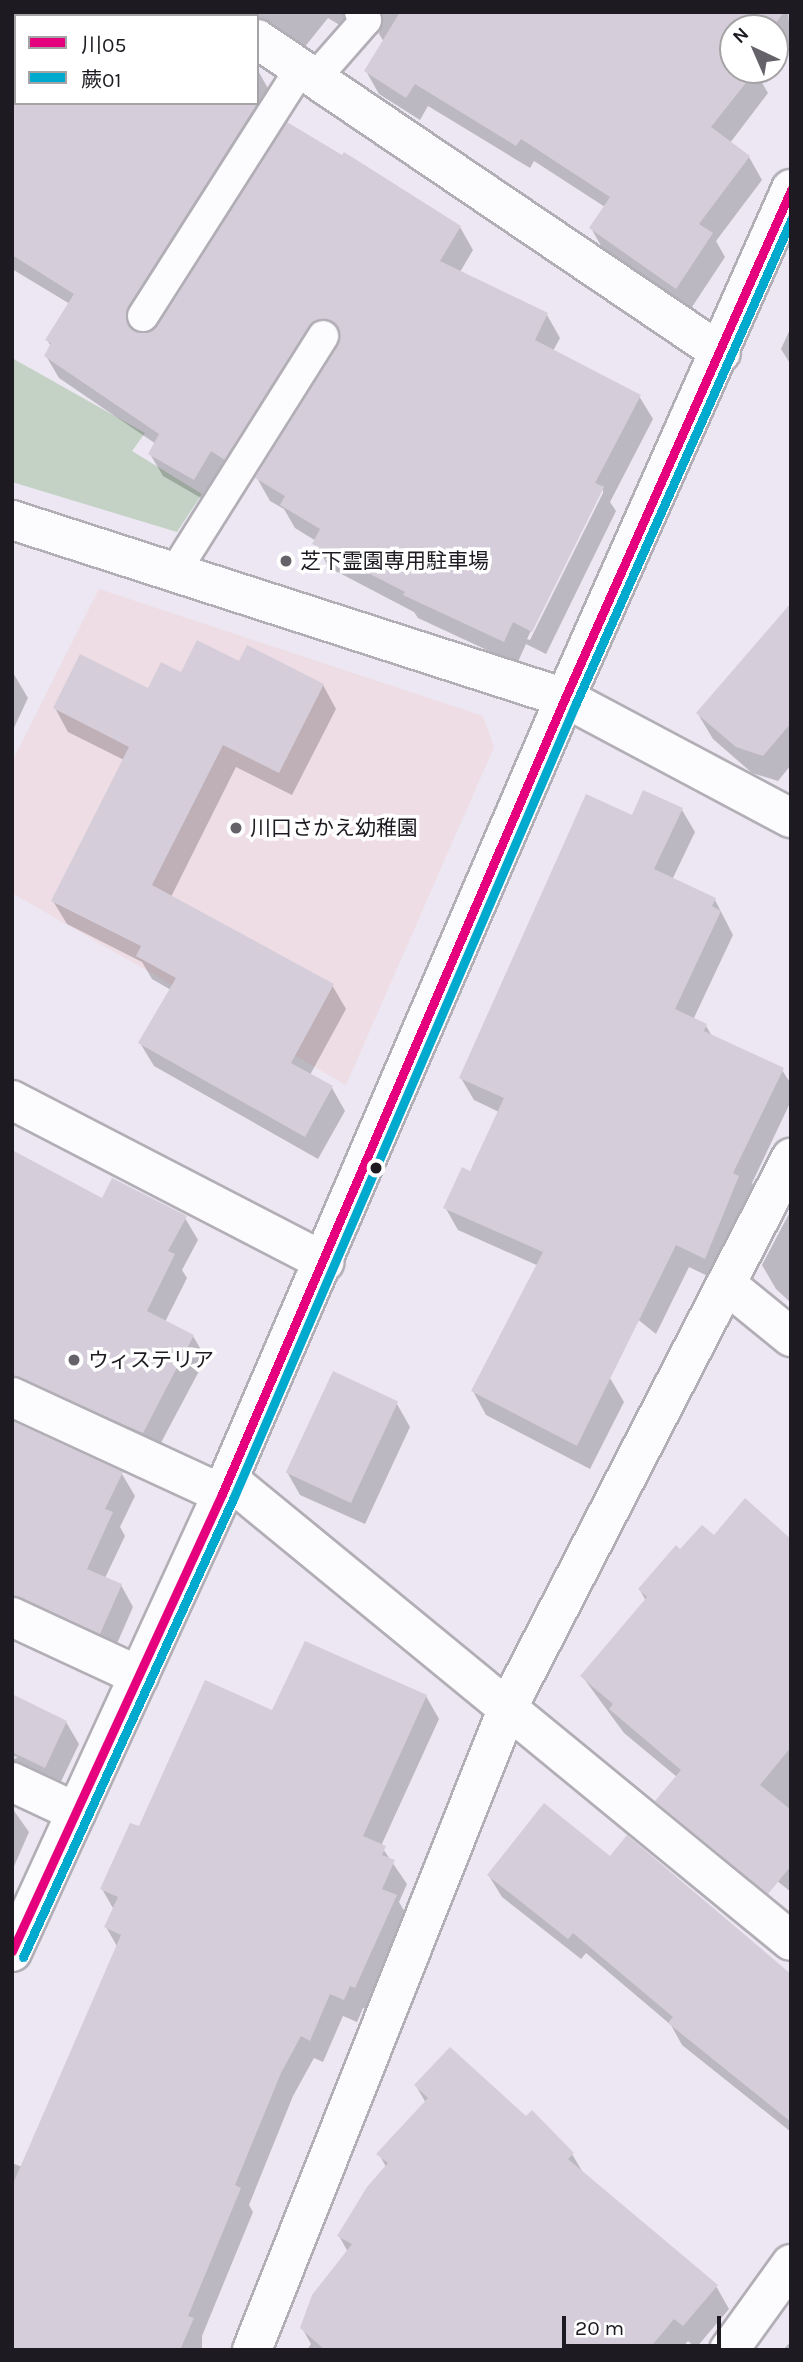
<!DOCTYPE html>
<html>
<head>
<meta charset="utf-8">
<style>
  body { margin:0 }
  #map { position:relative; width:803px; height:2362px; overflow:hidden; background:#ece7f2; font-family:Karla,"Noto Sans JP",sans-serif }
  div>[style] { position:absolute }
  [style*='--x'] { left:calc(var(--x)*1px); top:calc(var(--y)*1px); width:calc(var(--w)*1px); rotate:calc(var(--a)*1deg) }
  .education>* { inset:0; background:#eedde4 }
  .green>* { inset:0; background:#c4d2c5 }
  .shadow>* { inset:0; background:#0003 }
  .building>* { inset:0; background:#d5ceda; transform-origin:0 0 }
  .roads { filter:drop-shadow(2px 0 #b2aeb6) drop-shadow(-2px 0 #b2aeb6) drop-shadow(0 2px #b2aeb6) drop-shadow(0 -2px #b2aeb6) }
  .lane>* { height:30px; margin:-15px; padding:0 15px; transform-origin:15px; border-radius:15px; background:#fcfbfd }
  .street>* { height:38px; margin:-19px; padding:0 19px; transform-origin:19px; border-radius:19px; background:#fcfbfd }
  .secondary>* { height:38px; margin:-19px; padding:0 19px; transform-origin:19px; border-radius:19px; background:#fcfbfd }
  .bus-1>* { height:9px; margin:-4.5px; padding:0 4.5px; transform-origin:4.5px; border-radius:4.5px; background:#e5007d }
  .bus-2>* { height:9px; margin:-4.5px; padding:0 4.5px; transform-origin:4.5px; border-radius:4.5px; background:#00a9ce }
  .dots>* { width:19px; height:19px; translate:-50% -50%; box-sizing:border-box; border:4px solid #fff; border-radius:50% }
  span { translate:-50% -50%; white-space:nowrap; text-align:center; line-height:1.15; -webkit-text-stroke:7px #fff; paint-order:stroke }
  .poi-label { font-size:21px; color:#1d1a21 }
  .left { translate:0 -50%; text-align:left }
  .frame { position:absolute; inset:0; border:14px solid #1d1a21; pointer-events:none }
  .legend { position:absolute; left:14px; top:14px; width:245px; height:91px; box-sizing:border-box; background:#fff; border:2px solid #a5a3a6; margin:0; padding:9px 12px; list-style:none; font-size:21px; color:#1d1a21 }
  .legend li { display:flex; align-items:center; gap:14px; height:35px }
  .legend b { width:35px; border:2px solid #a5a3a6 }
  .north { position:absolute; left:719px; top:14px; width:70px; height:70px; box-sizing:border-box; background:#fff; border:2px solid #a5a3a6; border-radius:50%; rotate:316deg; font-size:19px; font-weight:700; line-height:28px; text-align:center; color:#1d1a21 }
  .north::after { content:''; display:block; margin:auto; width:24px; height:32px; background:#65626a; clip-path:polygon(50% 0,100% 100%,50% 72%,0 100%) }
  .scale { position:absolute; left:562px; top:2316px; width:159px; height:32px; box-sizing:border-box; border:4px solid #1d1a21; border-top:0; padding-left:9px; font-size:21px; line-height:24px; white-space:nowrap; color:#1d1a21; -webkit-text-stroke:5px #fff; paint-order:stroke }
</style>
</head>
<body>
<div id="map">
  <div class="education">
    <div style="clip-path:polygon(99px 589px,483px 716px,494px 747px,346px 1085px,12px 893px,12px 762px)"></div>
  </div>
  <div class="green">
    <div style="clip-path:polygon(12px 358px,145px 433px,132px 451px,202px 494px,177px 532px,12px 482px)"></div>
  </div>
  <div class="shadow">
    <div style="clip-path:polygon(73px 12px,788px 12px,791px 43px,775px 63px,775px 28px,733px 28px,733px 70px,770px 70px,761px 81px,768px 93px,730px 143px,749px 157px,762px 180px,716px 241px,725px 257px,690px 310px,604px 251px,591px 228px,605px 207px,534px 161px,530px 168px,428px 106px,420px 120px,379px 94px,366px 71px,384px 42px,379px 34px,382px 19px,363px 20px,356px 35px,328px 18px,299px 54px,257px 44px,257px 16px,70px 16px)"></div>
    <div style="clip-path:polygon(evenodd,12px 37px,16px 103px,257px 103px,257px 69px,269px 90px,258px 104px,265px 116px,140px 330px,143px 335px,460px 227px,473px 250px,460px 272px,547px 315px,560px 338px,553px 351px,639px 396px,653px 419px,610px 502px,616px 511px,546px 654px,526px 644px,517px 664px,418px 618px,414px 612px,328px 567px,316px 541px,295px 528px,284px 509px,270px 501px,257px 478px,341px 342px,321px 349px,208px 502px,163px 476px,150px 454px,156px 444px,59px 378px,46px 356px,51px 346px,47px 340px,70px 304px,12px 269px,12px 37px,603px 485px,603px 493px,530px 640px,527px 639px,603px 485px)"></div>
    <div style="clip-path:polygon(791px 327px,791px 365px,781px 349px)"></div>
    <div style="clip-path:polygon(791px 606px,791px 765px,778px 781px,752px 773px,713px 739px,698px 714px)"></div>
    <div style="clip-path:polygon(240px 663px,323px 685px,336px 709px,292px 795px,236px 767px,171px 897px,332px 985px,346px 1009px,310px 1075px,332px 1088px,345px 1111px,318px 1159px,154px 1066px,140px 1043px,171px 990px,152px 979px,142px 962px,67px 924px,53px 901px,124px 760px,68px 732px,55px 708px,149px 690px,181px 674px)"></div>
    <div style="clip-path:polygon(12px 671px,28px 698px,12px 732px)"></div>
    <div style="clip-path:polygon(682px 810px,695px 832px,672px 880px,715px 900px,733px 935px,693px 1020px,706px 1026px,712px 1036px,782px 1070px,791px 1084px,791px 1101px,752px 1183px,765px 1207px,718px 1281px,689px 1267px,656px 1334px,585px 1277px,579px 1284px,458px 1230px,445px 1207px,471px 1173px,499px 1112px,474px 1100px,461px 1078px,632px 817px)"></div>
    <div style="clip-path:polygon(12px 1152px,102px 1200px,185px 1218px,198px 1240px,182px 1270px,187px 1278px,165px 1322px,193px 1336px,206px 1358px,155px 1454px,12px 1401px)"></div>
    <div style="clip-path:polygon(791px 1210px,791px 1303px,776px 1289px,762px 1265px)"></div>
    <div style="clip-path:polygon(610px 1378px,624px 1402px,590px 1469px,486px 1415px,473px 1391px)"></div>
    <div style="clip-path:polygon(397px 1404px,410px 1427px,365px 1524px,300px 1495px,287px 1472px)"></div>
    <div style="clip-path:polygon(12px 1423px,122px 1474px,135px 1496px,120px 1527px,125px 1536px,105px 1578px,121px 1585px,133px 1607px,112px 1655px,12px 1616px)"></div>
    <div style="clip-path:polygon(714px 1537px,791px 1541px,791px 1892px,685px 1808px,677px 1777px,624px 1733px,582px 1676px,646px 1601px,640px 1590px,681px 1552px)"></div>
    <div style="clip-path:polygon(12px 1696px,66px 1722px,79px 1744px,57px 1790px,12px 1790px,12px 1760px,18px 1757px,12px 1756px)"></div>
    <div style="clip-path:polygon(426px 1696px,439px 1719px,381px 1846px,407px 1884px,399px 1902px,409px 1919px,368px 2010px,363px 2008px,357px 2022px,343px 2016px,323px 2062px,314px 2058px,293px 2096px,249px 2205px,253px 2212px,202px 2336px,202px 2350px,12px 2350px,12px 2163px,22px 2167px,118px 1948px,106px 1927px,114px 1910px,102px 1889px,140px 1829px,273px 1712px)"></div>
    <div style="clip-path:polygon(12px 1808px,29px 1832px,12px 1871px)"></div>
    <div style="clip-path:polygon(610px 1858px,791px 1980px,791px 2132px,682px 2045px,671px 2025px,586px 1953px,581px 1959px,502px 1897px,489px 1876px)"></div>
    <div style="clip-path:polygon(416px 2086px,526px 2118px,572px 2154px,585px 2176px,716px 2286px,729px 2309px,696px 2348px,688px 2341px,680px 2350px,307px 2350px,311px 2344px,302px 2328px,348px 2252px,339px 2236px,386px 2167px,379px 2154px,426px 2103px)"></div>
    <div style="clip-path:polygon(791px 2341px,791px 2350px,783px 2350px)"></div>
  </div>
  <div class="building">
    <div style="clip-path:polygon(400px 12px,784px 12px,772px 28px,733px 28px,733px 70px,756px 70px,711px 127px,750px 156px,699px 224px,713px 233px,676px 289px,589px 228px,610px 197px,521px 139px,516px 146px,415px 84px,406px 98px,364px 71px)"></div>
    <div style="clip-path:polygon(12px 103px,257px 104px,128px 307px,127px 323px,134px 331px,150px 332px,158px 325px,287px 122px,342px 155px,344px 152px,461px 226px,440px 261px,548px 313px,535px 340px,641px 395px,595px 483px,604px 487px,532px 632px,513px 622px,504px 642px,403px 595px,405px 592px,312px 544px,320px 529px,280px 505px,285px 496px,255px 478px,338px 345px,339px 328px,332px 321px,323px 319px,309px 326px,225px 460px,211px 451px,194px 480px,148px 454px,159px 434px,44px 356px,51px 343px,45px 340px,74px 294px,12px 255px)"></div>
    <div style="clip-path:polygon(791px 603px,791px 723px,763px 756px,736px 747px,696px 713px)"></div>
    <div style="clip-path:polygon(197px 640px,239px 661px,247px 645px,324px 684px,279px 773px,223px 745px,152px 885px,334px 984px,291px 1063px,333px 1086px,305px 1137px,138px 1043px,176px 978px,136px 956px,141px 946px,51px 901px,129px 747px,53px 708px,80px 654px,148px 688px,161px 662px,181px 672px)"></div>
    <div style="clip-path:polygon(643px 790px,683px 808px,654px 869px,716px 898px,712px 906px,721px 911px,675px 1009px,707px 1024px,704px 1031px,784px 1068px,733px 1173px,739px 1176px,705px 1259px,676px 1245px,577px 1446px,471px 1391px,543px 1252px,443px 1208px,462px 1167px,470px 1171px,504px 1098px,459px 1078px,586px 794px,632px 815px)"></div>
    <div style="clip-path:polygon(12px 1150px,102px 1198px,112px 1178px,187px 1216px,168px 1251px,175px 1254px,147px 1311px,194px 1335px,143px 1433px,12px 1376px)"></div>
    <div style="left:333px;top:1371px;width:72px;height:112px;rotate:25deg"></div>
    <div style="clip-path:polygon(12px 1421px,123px 1472px,105px 1509px,113px 1512px,87px 1569px,122px 1584px,100px 1634px,12px 1596px)"></div>
    <div style="clip-path:polygon(745px 1498px,791px 1539px,791px 1747px,760px 1785px,791px 1810px,791px 1866px,768px 1894px,655px 1801px,681px 1770px,609px 1709px,613px 1704px,580px 1676px,647px 1597px,638px 1589px,676px 1545px,680px 1549px,702px 1525px,714px 1535px)"></div>
    <div style="clip-path:polygon(305px 1641px,427px 1695px,363px 1836px,386px 1846px,382px 1855px,395px 1860px,382px 1889px,397px 1895px,355px 1988px,350px 1986px,344px 2000px,330px 1994px,310px 2041px,301px 2036px,281px 2073px,235px 2185px,241px 2188px,188px 2316px,194px 2318px,180px 2350px,12px 2350px,12px 2186px,121px 1935px,104px 1927px,118px 1897px,100px 1889px,130px 1823px,139px 1826px,205px 1680px,272px 1710px)"></div>
    <div style="clip-path:polygon(12px 1694px,67px 1721px,45px 1768px,12px 1752px)"></div>
    <div style="clip-path:polygon(544px 1803px,610px 1856px,627px 1835px,791px 1974px,791px 2122px,668px 2023px,673px 2017px,573px 1933px,568px 1939px,487px 1875px)"></div>
    <div style="clip-path:polygon(450px 2047px,526px 2116px,532px 2110px,574px 2153px,568px 2159px,718px 2285px,683px 2326px,674px 2319px,648px 2350px,325px 2350px,300px 2328px,312px 2295px,352px 2244px,337px 2236px,367px 2187px,388px 2163px,376px 2154px,428px 2098px,414px 2085px)"></div>
  </div>
  <div class="roads">
    <div class="lane">
      <div style="--x:315;--y:78;--w:77;--a:-48.7"></div>
      <div style="--x:366;--y:20;--w:10;--a:-127"></div>
      <div style="--x:143;--y:316;--w:294;--a:-57.5"></div>
      <div style="--x:174;--y:573;--w:280;--a:-57.8"></div>
    </div>
    <div class="street">
      <div style="--x:218;--y:12;--w:6;--a:39"></div>
      <div style="--x:257;--y:39;--w:560;--a:34.09"></div>
      <div style="--x:12;--y:1100;--w:352;--a:27.4"></div>
      <div style="--x:726;--y:1284;--w:84;--a:39.2"></div>
      <div style="--x:12;--y:1397;--w:231;--a:24.8"></div>
      <div style="--x:12;--y:1617;--w:140;--a:24.9"></div>
      <div style="--x:12;--y:1782;--w:71;--a:25.1"></div>
      <div style="--x:729;--y:2350;--w:106;--a:-54.2"></div>
    </div>
    <div class="secondary">
      <div style="--x:12;--y:520;--w:581;--a:17.84"></div>
      <div style="--x:565;--y:698;--w:256;--a:28"></div>
      <div style="--x:228;--y:1479;--w:728;--a:39.37"></div>
      <div style="--x:12;--y:1952;--w:504;--a:-65.37"></div>
      <div style="--x:222;--y:1494;--w:867;--a:-66.69"></div>
      <div style="--x:565;--y:698;--w:557;--a:-66.06"></div>
      <div style="--x:252;--y:2350;--w:692;--a:-68.29"></div>
      <div style="--x:508;--y:1707;--w:618;--a:-62.73"></div>
    </div>
  </div>
  <div class="bus-1">
    <div style="--x:12;--y:1951;--w:503;--a:-65.32"></div>
    <div style="--x:222;--y:1494;--w:867;--a:-66.69"></div>
    <div style="--x:565;--y:698;--w:556;--a:-66.02"></div>
  </div>
  <div class="bus-2">
    <div style="--x:23;--y:1957;--w:504;--a:-65.37"></div>
    <div style="--x:233;--y:1499;--w:867;--a:-66.69"></div>
    <div style="--x:576;--y:703;--w:529;--a:-66"></div>
  </div>
  <div class="dots">
    <div style="left:286px;top:561px;background:#65626a"></div>
    <div style="left:236px;top:828px;background:#65626a"></div>
    <div style="left:376px;top:1168px;background:#1d1a21"></div>
    <div style="left:74px;top:1360px;background:#65626a"></div>
  </div>
  <div class="poi-label">
    <span class="left" style="left:300px;top:561px">芝下霊園専用駐車場</span>
    <span class="left" style="left:250px;top:828px">川口さかえ幼稚園</span>
    <span class="left" style="left:88px;top:1360px">ウィステリア</span>
  </div>
  <div class="frame"></div>
  <ul class="legend">
  <li><b style="height:9px;background:#e5007d"></b>川05</li>
  <li><b style="height:9px;background:#00a9ce"></b>蕨01</li>
  </ul>
  <div class="north">N</div>
  <div class="scale">20 m</div>
</div>
</body>
</html>
